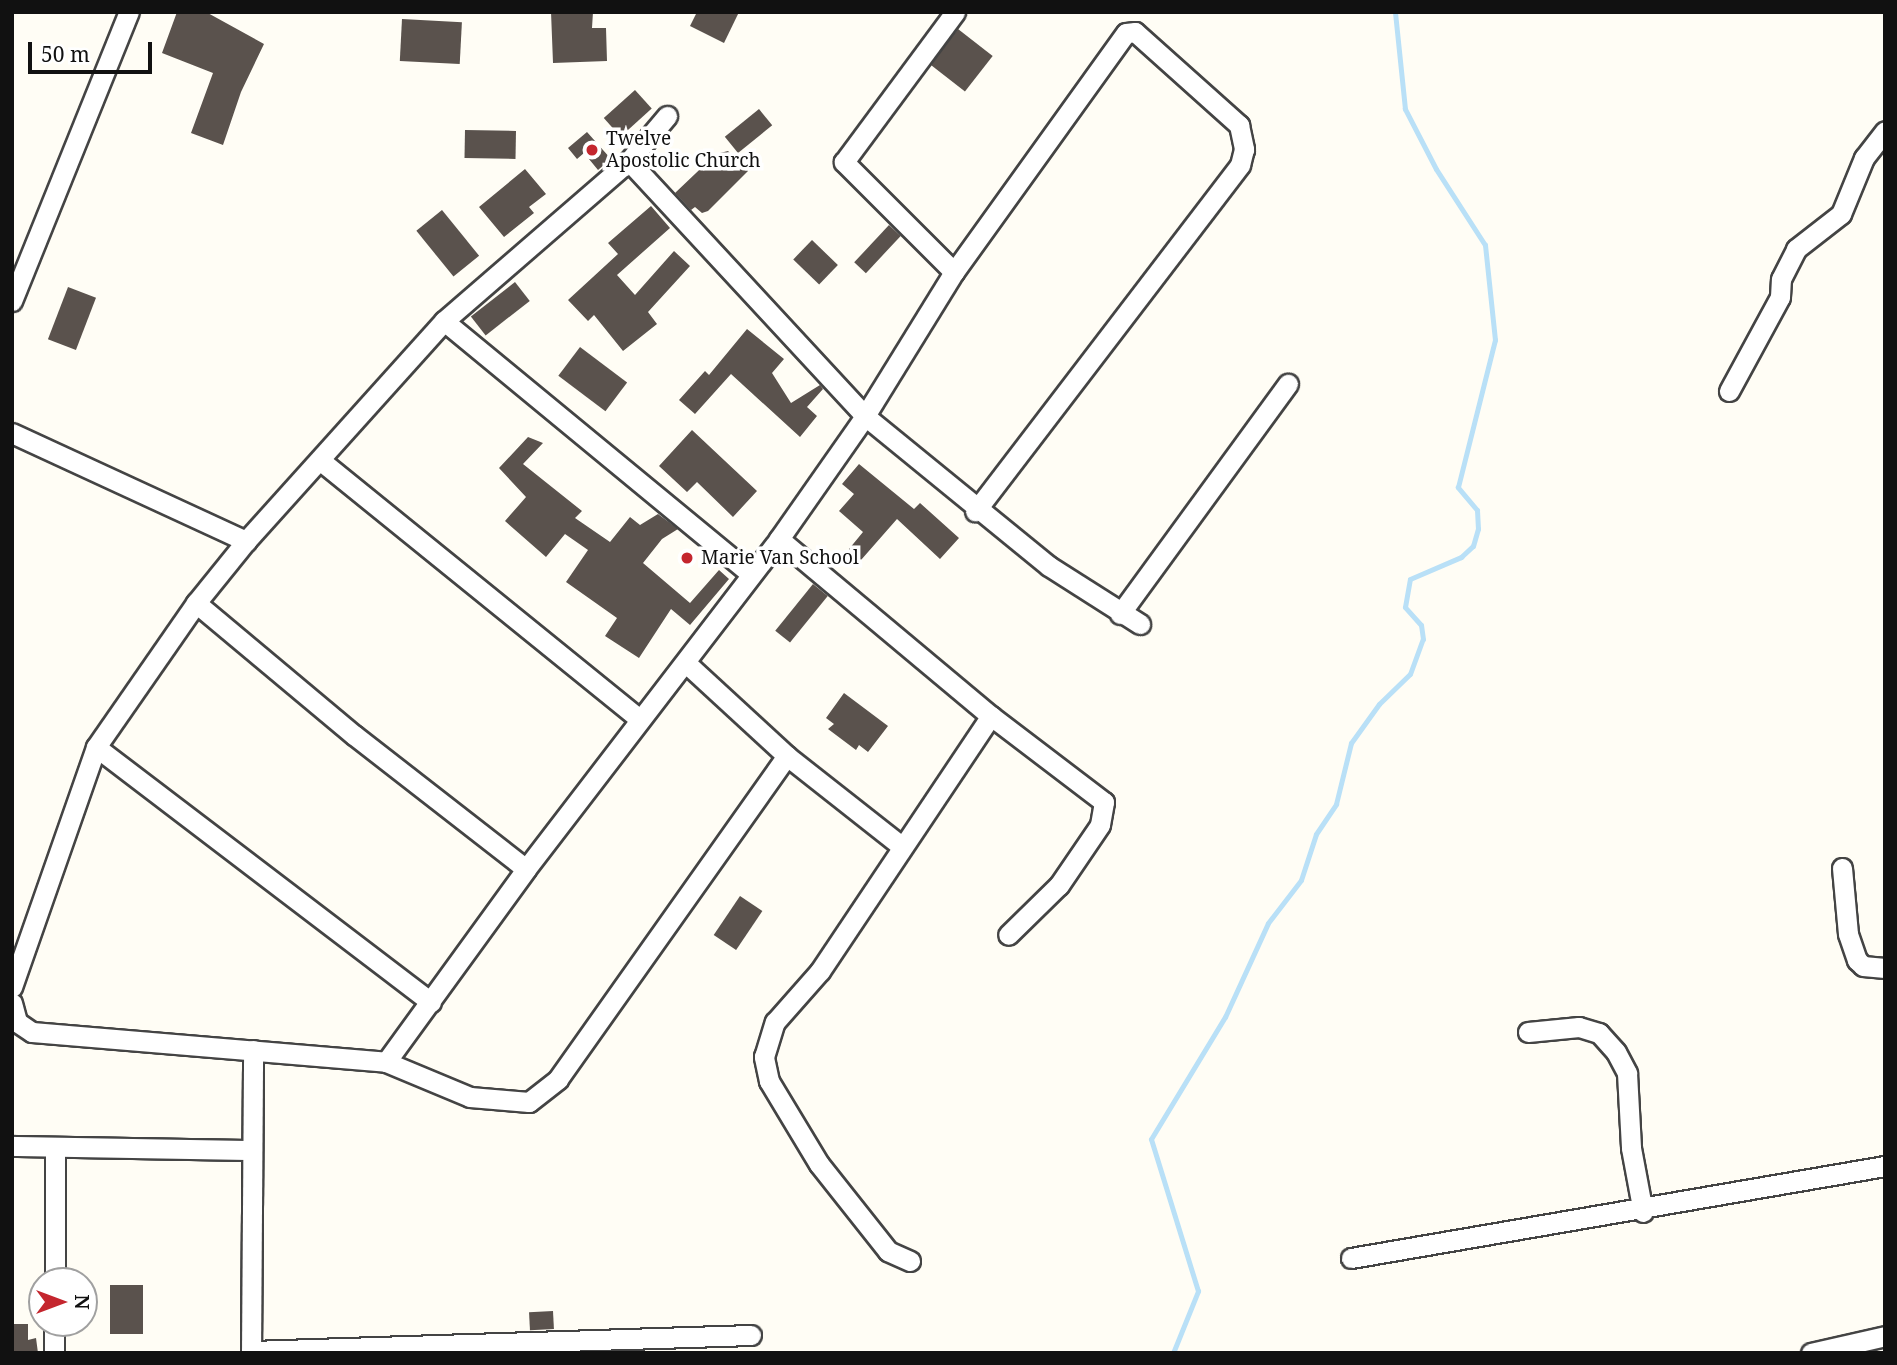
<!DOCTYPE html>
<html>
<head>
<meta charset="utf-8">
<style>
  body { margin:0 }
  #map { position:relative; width:1897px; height:1365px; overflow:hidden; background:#fffdf5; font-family:"Noto Serif",serif }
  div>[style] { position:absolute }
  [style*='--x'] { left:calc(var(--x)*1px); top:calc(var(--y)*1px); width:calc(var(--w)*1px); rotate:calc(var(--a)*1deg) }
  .stream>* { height:5px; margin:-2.5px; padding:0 2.5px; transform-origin:2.5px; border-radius:2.5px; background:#b9e0f7 }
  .building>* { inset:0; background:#5a524d; transform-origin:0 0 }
  .roads { filter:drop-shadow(2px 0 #444) drop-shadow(-2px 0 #444) drop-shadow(0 2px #444) drop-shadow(0 -2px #444) }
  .minor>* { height:19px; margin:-9.5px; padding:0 9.5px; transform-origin:9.5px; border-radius:9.5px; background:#fff }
  .dots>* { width:19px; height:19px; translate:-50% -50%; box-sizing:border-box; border:4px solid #fff; border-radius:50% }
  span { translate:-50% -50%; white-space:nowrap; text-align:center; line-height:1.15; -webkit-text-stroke:7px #fff; paint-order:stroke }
  .poi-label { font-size:19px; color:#111 }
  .left { translate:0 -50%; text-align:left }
  .frame { position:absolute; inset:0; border:14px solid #111; pointer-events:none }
  .north { position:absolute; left:28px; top:1267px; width:70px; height:70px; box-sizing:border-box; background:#fff; border:2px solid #a0a0a0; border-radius:50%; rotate:90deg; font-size:19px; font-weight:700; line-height:28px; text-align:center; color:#111 }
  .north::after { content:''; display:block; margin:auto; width:24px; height:32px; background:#c4262e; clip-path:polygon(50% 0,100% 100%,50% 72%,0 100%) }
  .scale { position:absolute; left:28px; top:42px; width:124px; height:32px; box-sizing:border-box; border:4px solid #111; border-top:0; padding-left:9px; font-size:21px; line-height:24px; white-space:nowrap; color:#111; -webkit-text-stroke:5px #fff; paint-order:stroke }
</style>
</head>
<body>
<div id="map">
  <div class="stream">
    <div style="--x:1173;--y:1353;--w:67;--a:-68"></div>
    <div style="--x:1198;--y:1291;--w:159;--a:-107.2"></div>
    <div style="--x:1151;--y:1139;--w:143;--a:-58.8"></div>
    <div style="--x:1225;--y:1017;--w:103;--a:-65.4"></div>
    <div style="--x:1268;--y:923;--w:54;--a:-52.5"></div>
    <div style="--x:1301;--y:880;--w:48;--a:-71.9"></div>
    <div style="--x:1316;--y:834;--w:36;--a:-56"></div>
    <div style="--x:1336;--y:804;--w:63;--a:-76.2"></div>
    <div style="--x:1351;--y:743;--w:48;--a:-54.3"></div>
    <div style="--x:1379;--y:704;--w:43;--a:-44.1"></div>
    <div style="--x:1410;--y:674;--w:37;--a:-70"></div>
    <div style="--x:1423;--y:639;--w:14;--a:-98"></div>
    <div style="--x:1421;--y:625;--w:24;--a:-132"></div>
    <div style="--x:1405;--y:607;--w:28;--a:-80"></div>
    <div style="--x:1410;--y:579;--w:56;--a:-23.3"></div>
    <div style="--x:1461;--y:557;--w:16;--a:-43"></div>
    <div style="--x:1473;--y:546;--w:18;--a:-74"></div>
    <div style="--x:1478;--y:529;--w:19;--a:-93"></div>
    <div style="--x:1477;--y:510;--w:30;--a:-130"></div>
    <div style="--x:1458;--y:487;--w:152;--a:-75.9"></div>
    <div style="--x:1495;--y:340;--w:96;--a:-96"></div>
    <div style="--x:1485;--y:245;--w:90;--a:-122.8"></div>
    <div style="--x:1436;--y:169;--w:68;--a:-117.3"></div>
    <div style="--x:1405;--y:109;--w:98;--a:-95.9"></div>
  </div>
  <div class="building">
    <div style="clip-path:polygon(177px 12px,206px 12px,264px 44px,241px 92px,223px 145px,191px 133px,213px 73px,162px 53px)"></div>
    <div style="clip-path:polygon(551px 12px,593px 12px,592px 28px,606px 28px,607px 61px,553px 63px)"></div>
    <div style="clip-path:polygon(697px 12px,739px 12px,724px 43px,690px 26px)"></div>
    <div style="left:402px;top:19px;width:60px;height:42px;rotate:3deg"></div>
    <div style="left:958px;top:29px;width:44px;height:45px;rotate:38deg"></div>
    <div style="left:635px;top:90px;width:25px;height:42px;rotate:48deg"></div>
    <div style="left:759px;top:109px;width:21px;height:44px;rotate:51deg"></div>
    <div style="left:465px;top:130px;width:51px;height:28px;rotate:1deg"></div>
    <div style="clip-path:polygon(587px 132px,611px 159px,598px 170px,584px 153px,577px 159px,568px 148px)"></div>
    <div style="clip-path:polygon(728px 151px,748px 171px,708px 211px,702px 213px,695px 207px,691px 210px,675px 193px,716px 154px)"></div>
    <div style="clip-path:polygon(525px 169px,546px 194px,529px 207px,534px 213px,504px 237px,479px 207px)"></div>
    <div style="clip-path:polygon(651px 206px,670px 228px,617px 275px,635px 295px,674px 251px,690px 266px,648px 312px,657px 324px,623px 351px,594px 315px,588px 321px,568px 300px,618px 254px,608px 243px)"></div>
    <div style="left:442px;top:210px;width:59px;height:33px;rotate:51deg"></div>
    <div style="left:889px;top:225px;width:16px;height:51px;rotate:43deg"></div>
    <div style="left:812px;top:240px;width:36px;height:27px;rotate:44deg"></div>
    <div style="left:515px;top:282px;width:24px;height:56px;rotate:52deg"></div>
    <div style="left:68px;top:287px;width:30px;height:56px;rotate:21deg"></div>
    <div style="clip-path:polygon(747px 329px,784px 359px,772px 373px,791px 403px,820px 385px,823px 389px,807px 407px,817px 416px,800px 437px,731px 374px,695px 414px,679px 400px,705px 371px,709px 375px)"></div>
    <div style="left:580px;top:347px;width:59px;height:36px;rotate:37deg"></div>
    <div style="clip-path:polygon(692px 430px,757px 491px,733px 517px,697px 482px,687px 492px,659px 466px)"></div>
    <div style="clip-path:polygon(528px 437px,543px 443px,523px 464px,582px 511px,575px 518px,610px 542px,630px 517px,640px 525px,658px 514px,678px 529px,662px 539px,643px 563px,690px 603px,719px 570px,729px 579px,690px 625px,671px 609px,639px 658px,605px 636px,617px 618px,566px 582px,588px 550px,565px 534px,546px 557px,505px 521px,526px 497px,499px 468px)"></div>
    <div style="clip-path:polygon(859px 464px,914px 509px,920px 503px,959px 538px,940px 559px,897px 519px,861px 560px,849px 549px,863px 532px,839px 511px,854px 494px,842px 484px)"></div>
    <div style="left:813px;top:584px;width:19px;height:60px;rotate:39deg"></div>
    <div style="clip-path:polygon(844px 693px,888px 726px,868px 752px,859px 745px,856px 750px,828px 729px,834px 724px,826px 718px)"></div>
    <div style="left:740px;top:896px;width:27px;height:47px;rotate:34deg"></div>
    <div style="left:110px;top:1285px;width:33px;height:49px"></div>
    <div style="left:553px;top:1311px;width:18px;height:24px;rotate:87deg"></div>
    <div style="clip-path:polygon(12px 1324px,28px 1324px,28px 1340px,36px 1338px,38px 1353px,12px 1353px)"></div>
  </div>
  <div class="roads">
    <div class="minor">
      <div style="--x:629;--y:161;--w:347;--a:47.2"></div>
      <div style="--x:865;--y:416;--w:237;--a:39.2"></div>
      <div style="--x:1049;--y:566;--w:108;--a:32.5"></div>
      <div style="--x:954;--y:272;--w:156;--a:-135"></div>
      <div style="--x:844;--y:162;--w:187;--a:-53.5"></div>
      <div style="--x:12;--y:301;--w:312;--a:-68"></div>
      <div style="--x:444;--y:321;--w:398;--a:39.5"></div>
      <div style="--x:1729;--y:391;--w:107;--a:-61.5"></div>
      <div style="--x:1780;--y:297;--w:18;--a:-87"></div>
      <div style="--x:1781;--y:279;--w:34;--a:-63"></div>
      <div style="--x:1796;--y:249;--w:57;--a:-37.9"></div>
      <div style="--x:1841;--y:214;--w:61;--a:-67.7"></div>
      <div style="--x:1864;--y:158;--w:34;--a:-52"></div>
      <div style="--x:12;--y:433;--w:258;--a:24.8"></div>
      <div style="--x:321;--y:461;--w:410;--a:39"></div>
      <div style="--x:779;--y:539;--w:276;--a:39.9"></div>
      <div style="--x:991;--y:716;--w:142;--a:37.3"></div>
      <div style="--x:1104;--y:802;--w:23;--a:100"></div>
      <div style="--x:1100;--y:825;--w:73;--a:124.3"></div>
      <div style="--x:1059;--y:885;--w:71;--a:135.6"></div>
      <div style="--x:196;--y:603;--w:206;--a:39.9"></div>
      <div style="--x:354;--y:735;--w:218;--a:37.9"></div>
      <div style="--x:1120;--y:614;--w:285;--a:-53.9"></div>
      <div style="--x:687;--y:664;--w:136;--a:42.6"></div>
      <div style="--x:787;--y:756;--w:144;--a:38.2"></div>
      <div style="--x:96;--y:747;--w:421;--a:37.3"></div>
      <div style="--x:1842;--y:868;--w:66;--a:84.8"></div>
      <div style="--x:1848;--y:934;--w:28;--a:71"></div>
      <div style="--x:1857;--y:960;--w:8;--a:45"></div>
      <div style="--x:1863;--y:966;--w:22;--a:5"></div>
      <div style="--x:12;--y:987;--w:254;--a:-70.7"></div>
      <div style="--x:96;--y:747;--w:175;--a:-55.2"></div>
      <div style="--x:196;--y:603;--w:80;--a:-51.1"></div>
      <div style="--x:246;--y:541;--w:296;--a:-48"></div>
      <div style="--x:444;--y:321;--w:245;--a:-40.9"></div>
      <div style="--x:629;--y:161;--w:59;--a:-49.8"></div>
      <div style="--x:12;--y:1003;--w:20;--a:75"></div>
      <div style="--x:17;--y:1022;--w:18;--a:34"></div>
      <div style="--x:32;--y:1032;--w:355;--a:4.8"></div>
      <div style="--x:386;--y:1062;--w:91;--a:22.6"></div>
      <div style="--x:470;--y:1097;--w:59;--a:4.8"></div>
      <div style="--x:529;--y:1102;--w:37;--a:-38"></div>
      <div style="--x:558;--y:1079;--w:396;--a:-54.7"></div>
      <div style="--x:1528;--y:1032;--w:51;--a:-5.6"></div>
      <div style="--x:1579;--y:1027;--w:21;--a:17"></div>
      <div style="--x:1599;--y:1033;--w:25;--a:48"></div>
      <div style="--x:1616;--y:1052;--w:24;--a:62"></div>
      <div style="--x:1627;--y:1073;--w:75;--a:86.9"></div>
      <div style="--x:1631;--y:1148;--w:65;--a:79.4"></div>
      <div style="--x:386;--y:1062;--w:238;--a:-54"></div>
      <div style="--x:526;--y:869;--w:416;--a:-52.5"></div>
      <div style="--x:779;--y:539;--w:150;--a:-55"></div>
      <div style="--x:865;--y:416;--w:169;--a:-58.3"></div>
      <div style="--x:954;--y:272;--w:294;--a:-54.3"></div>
      <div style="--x:1126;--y:33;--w:9;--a:-6"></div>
      <div style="--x:1135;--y:32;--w:140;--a:41.8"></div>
      <div style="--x:1239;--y:125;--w:25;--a:78"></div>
      <div style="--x:1244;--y:149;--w:16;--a:104"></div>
      <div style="--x:1240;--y:165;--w:436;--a:127.4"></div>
      <div style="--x:12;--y:1146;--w:240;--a:1"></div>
      <div style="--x:1351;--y:1258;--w:542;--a:-9.78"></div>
      <div style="--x:910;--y:1261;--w:24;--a:-156"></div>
      <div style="--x:888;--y:1251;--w:111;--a:-128.4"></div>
      <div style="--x:819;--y:1164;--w:97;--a:-121.1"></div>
      <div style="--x:769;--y:1081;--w:25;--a:-102"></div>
      <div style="--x:764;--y:1057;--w:37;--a:-73"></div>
      <div style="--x:775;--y:1022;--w:68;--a:-48.6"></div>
      <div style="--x:820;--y:971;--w:307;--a:-56.2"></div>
      <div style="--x:55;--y:1281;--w:134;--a:-90"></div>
      <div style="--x:251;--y:1351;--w:500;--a:-1.83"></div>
      <div style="--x:54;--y:1353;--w:30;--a:-90"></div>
      <div style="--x:251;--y:1353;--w:303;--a:-89.6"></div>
      <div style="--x:1811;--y:1353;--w:76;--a:-12.9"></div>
    </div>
  </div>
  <div class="dots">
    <div style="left:592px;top:150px;background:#c4262e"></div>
    <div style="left:687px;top:558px;background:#c4262e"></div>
  </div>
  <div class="poi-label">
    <span class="left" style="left:606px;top:150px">Twelve<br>Apostolic Church</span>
    <span class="left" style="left:701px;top:558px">Marie Van School</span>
  </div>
  <div class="frame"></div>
  <div class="north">N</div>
  <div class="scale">50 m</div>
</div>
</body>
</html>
